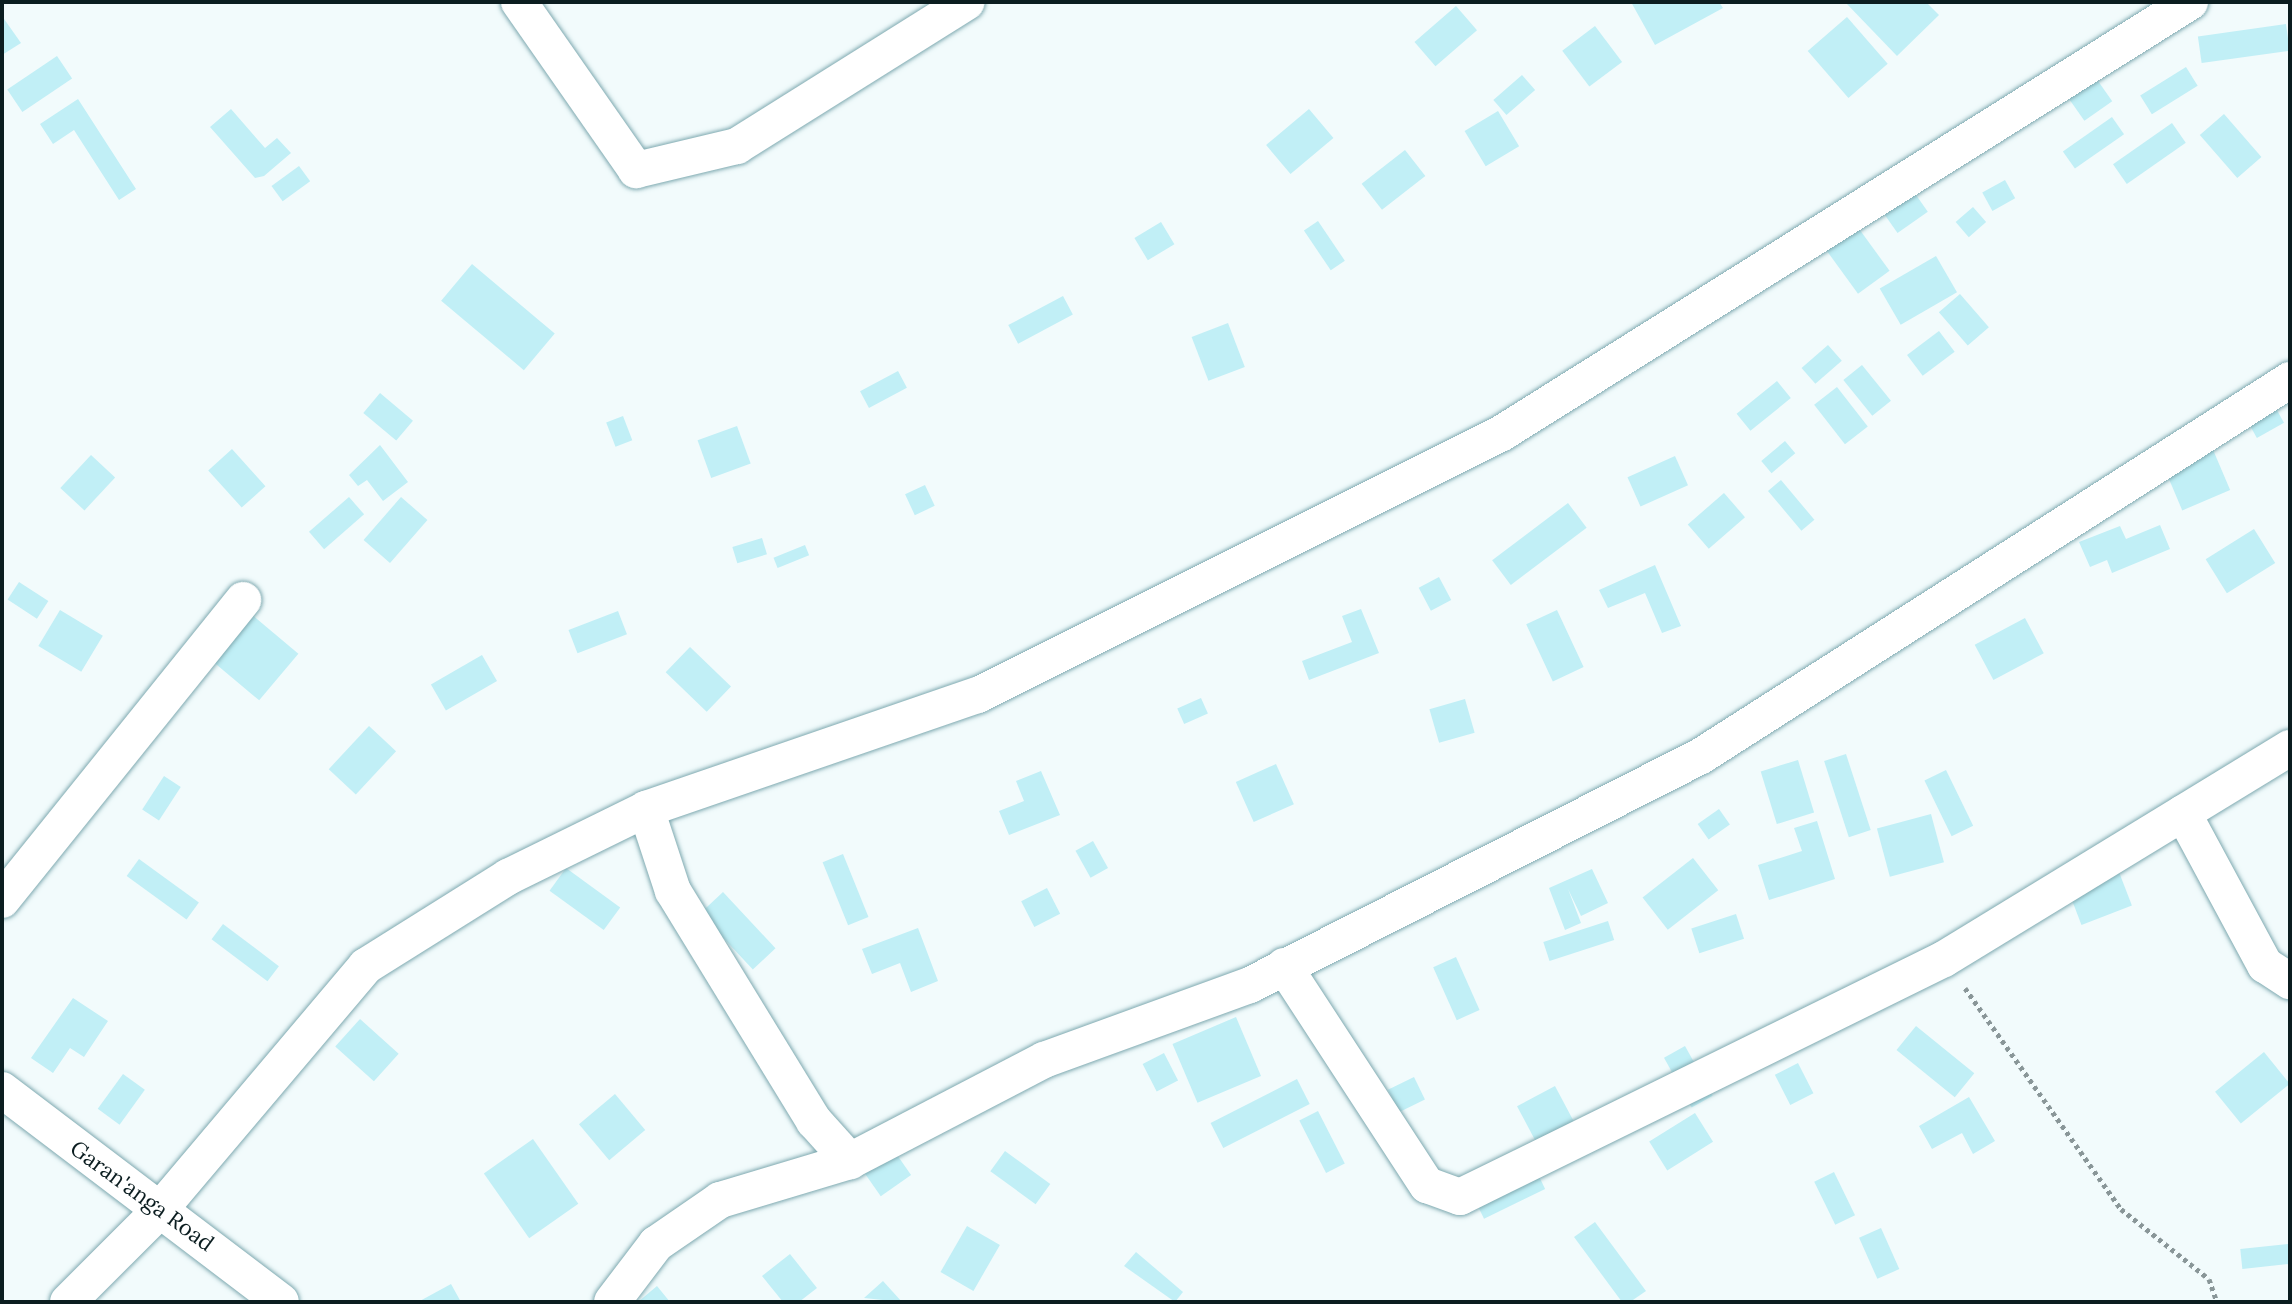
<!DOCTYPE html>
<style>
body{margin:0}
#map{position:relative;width:2292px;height:1304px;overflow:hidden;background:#f2fbfc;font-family:Lora,serif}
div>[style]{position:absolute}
.building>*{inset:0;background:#c1eff6;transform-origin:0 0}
.path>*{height:5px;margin-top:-2.5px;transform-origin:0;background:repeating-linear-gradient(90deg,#899698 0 4px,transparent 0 8px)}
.roads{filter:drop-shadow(0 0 2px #7ea9b0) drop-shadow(0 0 2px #7ea9b0)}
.minor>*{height:36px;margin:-18px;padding:0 18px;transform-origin:18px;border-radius:18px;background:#fff}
span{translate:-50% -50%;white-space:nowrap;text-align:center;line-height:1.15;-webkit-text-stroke:6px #fff;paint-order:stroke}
.street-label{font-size:22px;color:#0b1d20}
.frame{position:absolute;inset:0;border:4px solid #0b1d20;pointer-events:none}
</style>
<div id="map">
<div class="building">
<div style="clip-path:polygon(1631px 2px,1719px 2px,1723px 8px,1655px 45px)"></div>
<div style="clip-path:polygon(1845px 2px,1926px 2px,1939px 15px,1897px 56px)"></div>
<div style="left:1456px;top:6px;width:32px;height:55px;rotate:49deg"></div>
<div style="clip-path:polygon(2px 16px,21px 43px,2px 55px)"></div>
<div style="left:1847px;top:17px;width:62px;height:52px;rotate:49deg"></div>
<div style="left:2286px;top:24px;width:27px;height:89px;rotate:82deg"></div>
<div style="left:1595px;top:26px;width:45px;height:41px;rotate:53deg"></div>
<div style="left:57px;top:56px;width:27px;height:60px;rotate:56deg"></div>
<div style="left:2186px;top:67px;width:22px;height:54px;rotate:58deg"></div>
<div style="left:2091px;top:71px;width:37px;height:34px;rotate:55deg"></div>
<div style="left:1522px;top:75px;width:20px;height:38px;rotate:49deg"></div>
<div style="clip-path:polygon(78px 99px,136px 189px,119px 200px,74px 130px,53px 144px,40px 124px)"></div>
<div style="clip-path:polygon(231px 109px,265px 148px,277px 138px,291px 153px,264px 176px,255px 178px,210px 127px)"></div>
<div style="left:1309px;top:109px;width:38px;height:56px;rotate:50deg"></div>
<div style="left:1498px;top:111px;width:41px;height:39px;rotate:59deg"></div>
<div style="left:2224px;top:114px;width:57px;height:32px;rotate:49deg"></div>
<div style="left:2112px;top:117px;width:21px;height:60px;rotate:55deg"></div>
<div style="left:2172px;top:123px;width:24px;height:72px;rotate:55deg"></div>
<div style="left:1405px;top:150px;width:33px;height:55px;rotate:52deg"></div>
<div style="left:299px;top:166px;width:19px;height:34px;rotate:54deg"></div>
<div style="left:1902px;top:175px;width:45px;height:37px;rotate:55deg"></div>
<div style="left:2005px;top:180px;width:21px;height:26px;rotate:61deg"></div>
<div style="left:1973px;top:207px;width:20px;height:23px;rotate:49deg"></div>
<div style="left:1849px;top:215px;width:69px;height:39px;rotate:54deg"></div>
<div style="left:1318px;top:221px;width:48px;height:17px;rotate:56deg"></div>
<div style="left:1161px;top:222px;width:26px;height:31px;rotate:59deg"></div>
<div style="left:1936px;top:256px;width:42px;height:65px;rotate:60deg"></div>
<div style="left:472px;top:264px;width:108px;height:48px;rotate:40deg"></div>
<div style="left:1960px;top:294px;width:44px;height:28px;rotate:49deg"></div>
<div style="left:1063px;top:296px;width:21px;height:62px;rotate:62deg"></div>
<div style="left:1228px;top:323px;width:47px;height:39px;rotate:69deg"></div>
<div style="left:1939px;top:331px;width:26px;height:40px;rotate:53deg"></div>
<div style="left:1828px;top:345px;width:21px;height:35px;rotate:49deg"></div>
<div style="left:1862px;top:365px;width:46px;height:24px;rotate:51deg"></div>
<div style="left:898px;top:371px;width:19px;height:43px;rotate:62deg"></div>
<div style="left:1777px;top:381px;width:22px;height:52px;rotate:51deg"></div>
<div style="left:1837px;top:387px;width:50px;height:29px;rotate:52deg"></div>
<div style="left:380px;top:393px;width:43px;height:26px;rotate:40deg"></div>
<div style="left:2268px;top:394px;width:33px;height:31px;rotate:61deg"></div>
<div style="left:623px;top:416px;width:26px;height:18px;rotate:69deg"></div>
<div style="left:737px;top:426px;width:40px;height:42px;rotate:70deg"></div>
<div style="left:1785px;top:441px;width:16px;height:31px;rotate:50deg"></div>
<div style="clip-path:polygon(380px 445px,408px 482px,383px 501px,367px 480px,358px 486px,349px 475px)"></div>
<div style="left:2211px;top:445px;width:49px;height:52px;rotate:67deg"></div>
<div style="left:232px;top:449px;width:50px;height:32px;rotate:48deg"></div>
<div style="left:91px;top:455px;width:33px;height:45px;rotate:43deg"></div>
<div style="left:1675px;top:456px;width:32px;height:52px;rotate:66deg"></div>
<div style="left:1781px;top:480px;width:52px;height:17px;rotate:50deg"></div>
<div style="left:925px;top:485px;width:23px;height:22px;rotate:65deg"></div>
<div style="left:1724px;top:493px;width:32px;height:48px;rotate:49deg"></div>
<div style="left:349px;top:497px;width:23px;height:53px;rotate:49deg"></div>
<div style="left:401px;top:497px;width:35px;height:57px;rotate:41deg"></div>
<div style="left:1568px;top:503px;width:31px;height:95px;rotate:53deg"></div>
<div style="clip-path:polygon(2160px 525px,2170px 549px,2112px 573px,2107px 560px,2090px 567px,2079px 542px,2120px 526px,2126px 539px)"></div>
<div style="left:2254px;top:529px;width:40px;height:57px;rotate:58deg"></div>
<div style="left:762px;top:538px;width:17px;height:31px;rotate:73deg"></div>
<div style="left:805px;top:545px;width:11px;height:34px;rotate:68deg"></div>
<div style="clip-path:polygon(1655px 565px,1681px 626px,1662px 633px,1645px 593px,1608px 608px,1599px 590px)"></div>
<div style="left:1439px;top:577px;width:26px;height:23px;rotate:62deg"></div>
<div style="left:19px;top:582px;width:35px;height:21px;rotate:33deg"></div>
<div style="left:244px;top:608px;width:71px;height:61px;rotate:40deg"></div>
<div style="clip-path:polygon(1361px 609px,1379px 653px,1309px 680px,1302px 661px,1352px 642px,1342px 616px)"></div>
<div style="left:60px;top:610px;width:50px;height:42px;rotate:31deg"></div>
<div style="left:1557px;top:610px;width:63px;height:34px;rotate:65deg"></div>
<div style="left:618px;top:611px;width:25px;height:53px;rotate:69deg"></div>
<div style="left:2025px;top:618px;width:40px;height:57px;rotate:62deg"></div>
<div style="left:690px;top:647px;width:57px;height:35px;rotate:44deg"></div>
<div style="left:482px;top:655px;width:30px;height:59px;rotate:60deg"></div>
<div style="left:1201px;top:698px;width:17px;height:26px;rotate:66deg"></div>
<div style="left:1465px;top:699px;width:35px;height:37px;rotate:74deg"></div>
<div style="left:369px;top:726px;width:37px;height:59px;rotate:43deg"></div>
<div style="left:1846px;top:754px;width:80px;height:23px;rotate:72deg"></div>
<div style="left:1798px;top:760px;width:55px;height:39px;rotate:73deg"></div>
<div style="left:1276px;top:764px;width:44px;height:44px;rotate:66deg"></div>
<div style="left:1946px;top:770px;width:62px;height:24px;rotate:64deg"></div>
<div style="clip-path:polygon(1041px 771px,1060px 815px,1009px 835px,999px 811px,1024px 801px,1016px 781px)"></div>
<div style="left:164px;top:776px;width:20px;height:40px;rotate:33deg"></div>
<div style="left:1719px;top:809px;width:19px;height:26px;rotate:55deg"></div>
<div style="left:1931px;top:814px;width:50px;height:56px;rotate:75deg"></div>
<div style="clip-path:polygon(1817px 821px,1835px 879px,1769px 900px,1758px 865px,1802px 851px,1794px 828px)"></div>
<div style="left:1093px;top:841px;width:31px;height:20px;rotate:61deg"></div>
<div style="left:843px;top:854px;width:68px;height:22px;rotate:68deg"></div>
<div style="left:1693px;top:858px;width:41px;height:64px;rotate:52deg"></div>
<div style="left:139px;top:859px;width:74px;height:21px;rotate:36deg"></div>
<div style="left:566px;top:868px;width:67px;height:28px;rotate:36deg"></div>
<div style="clip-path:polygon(1592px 869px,1608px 903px,1581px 916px,1568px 889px,1581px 923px,1565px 930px,1549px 888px)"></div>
<div style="left:2119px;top:872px;width:36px;height:54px;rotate:69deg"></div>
<div style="left:1047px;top:888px;width:29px;height:29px;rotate:63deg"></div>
<div style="left:723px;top:892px;width:77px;height:31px;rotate:47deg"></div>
<div style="left:1736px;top:914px;width:26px;height:47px;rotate:72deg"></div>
<div style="left:1608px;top:921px;width:20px;height:68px;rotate:72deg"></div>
<div style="left:223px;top:924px;width:70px;height:19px;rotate:37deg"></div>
<div style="clip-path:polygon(918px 928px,938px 981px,911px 992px,900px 963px,872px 974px,862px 949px)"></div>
<div style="left:1456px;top:957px;width:58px;height:25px;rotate:66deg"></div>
<div style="clip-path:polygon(73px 998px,108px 1021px,84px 1057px,70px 1048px,53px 1073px,31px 1058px)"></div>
<div style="left:1236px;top:1017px;width:64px;height:69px;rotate:67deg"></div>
<div style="left:360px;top:1019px;width:52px;height:37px;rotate:42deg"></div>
<div style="left:1916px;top:1026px;width:75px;height:31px;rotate:39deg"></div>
<div style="left:1685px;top:1046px;width:57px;height:24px;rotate:61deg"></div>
<div style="left:2264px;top:1052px;width:41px;height:63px;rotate:51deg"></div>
<div style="left:1164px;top:1053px;width:31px;height:24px;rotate:63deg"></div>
<div style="left:1798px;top:1063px;width:34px;height:26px;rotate:63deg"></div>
<div style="left:123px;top:1074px;width:27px;height:43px;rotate:36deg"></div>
<div style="left:1414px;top:1077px;width:25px;height:29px;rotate:64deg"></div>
<div style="left:1297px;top:1079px;width:28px;height:97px;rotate:63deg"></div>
<div style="left:1555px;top:1086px;width:58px;height:43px;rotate:62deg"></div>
<div style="left:615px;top:1094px;width:47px;height:47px;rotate:50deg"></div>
<div style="clip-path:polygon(1969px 1097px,1995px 1141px,1973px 1154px,1962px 1133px,1932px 1149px,1919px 1126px)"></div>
<div style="left:1318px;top:1111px;width:59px;height:21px;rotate:63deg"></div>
<div style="left:1695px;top:1113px;width:34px;height:54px;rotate:58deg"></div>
<div style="left:533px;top:1139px;width:79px;height:60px;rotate:55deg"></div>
<div style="left:1005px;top:1151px;width:56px;height:25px;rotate:36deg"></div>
<div style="left:895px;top:1152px;width:28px;height:37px;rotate:55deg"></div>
<div style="left:1532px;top:1162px;width:30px;height:68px;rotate:64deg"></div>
<div style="left:1834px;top:1172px;width:48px;height:22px;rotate:64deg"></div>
<div style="clip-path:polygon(1595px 1222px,1646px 1291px,1630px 1302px,1622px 1302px,1574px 1237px)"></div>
<div style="left:967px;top:1226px;width:38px;height:53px;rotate:30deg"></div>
<div style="left:1881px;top:1228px;width:45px;height:24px;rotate:66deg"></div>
<div style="left:2288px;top:1244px;width:20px;height:48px;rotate:84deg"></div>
<div style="clip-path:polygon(1136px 1252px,1183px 1292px,1175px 1302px,1124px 1266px)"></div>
<div style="clip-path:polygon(790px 1254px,817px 1288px,799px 1302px,783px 1302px,762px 1276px)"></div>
<div style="clip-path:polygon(883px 1281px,902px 1302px,864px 1298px)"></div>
<div style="clip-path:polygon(451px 1284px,461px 1302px,418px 1302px)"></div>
<div style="clip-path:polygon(657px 1286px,670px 1302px,638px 1302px)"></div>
</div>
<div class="path">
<div style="left:1965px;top:988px;width:271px;rotate:54.8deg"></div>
<div style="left:2121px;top:1209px;width:112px;rotate:38.5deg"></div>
<div style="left:2209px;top:1279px;width:24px;rotate:71deg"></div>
</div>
<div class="roads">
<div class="minor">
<div style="left:519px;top:2px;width:205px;rotate:55.1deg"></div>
<div style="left:636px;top:170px;width:104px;rotate:-13.4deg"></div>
<div style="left:737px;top:146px;width:271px;rotate:-32.1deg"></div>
<div style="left:646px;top:809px;width:86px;rotate:71.8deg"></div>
<div style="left:673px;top:891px;width:270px;rotate:58.5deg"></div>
<div style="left:814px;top:1121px;width:54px;rotate:48deg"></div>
<div style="left:2183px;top:813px;width:173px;rotate:61.7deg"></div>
<div style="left:2265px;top:965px;width:30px;rotate:33deg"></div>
<div style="left:2px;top:900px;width:385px;rotate:-51.2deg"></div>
<div style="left:1284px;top:966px;width:262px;rotate:56.9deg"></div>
<div style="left:1427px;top:1185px;width:35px;rotate:20deg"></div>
<div style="left:1460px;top:1197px;width:539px;rotate:-26.18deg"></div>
<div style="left:1944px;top:959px;width:405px;rotate:-31.4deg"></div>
<div style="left:2px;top:1090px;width:350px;rotate:37.2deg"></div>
<div style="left:68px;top:1302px;width:127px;rotate:-45deg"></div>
<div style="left:158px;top:1212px;width:322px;rotate:-49.8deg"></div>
<div style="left:366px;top:966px;width:168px;rotate:-32.1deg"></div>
<div style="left:508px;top:877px;width:154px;rotate:-26.2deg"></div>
<div style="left:646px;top:809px;width:351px;rotate:-19deg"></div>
<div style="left:978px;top:695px;width:586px;rotate:-26.57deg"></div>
<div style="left:1502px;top:433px;width:812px;rotate:-32.07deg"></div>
<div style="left:612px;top:1302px;width:73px;rotate:-52.8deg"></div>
<div style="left:656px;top:1244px;width:78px;rotate:-34.5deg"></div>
<div style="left:720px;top:1200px;width:136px;rotate:-16.7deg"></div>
<div style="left:850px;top:1161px;width:219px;rotate:-27.5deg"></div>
<div style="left:1044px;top:1060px;width:219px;rotate:-20deg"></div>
<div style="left:1250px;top:985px;width:506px;rotate:-26.92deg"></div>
<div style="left:1701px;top:756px;width:699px;rotate:-32.55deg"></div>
</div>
</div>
<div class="street-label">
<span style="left:142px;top:1196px;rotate:36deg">Garan'anga Road</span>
</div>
<div class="frame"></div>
</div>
